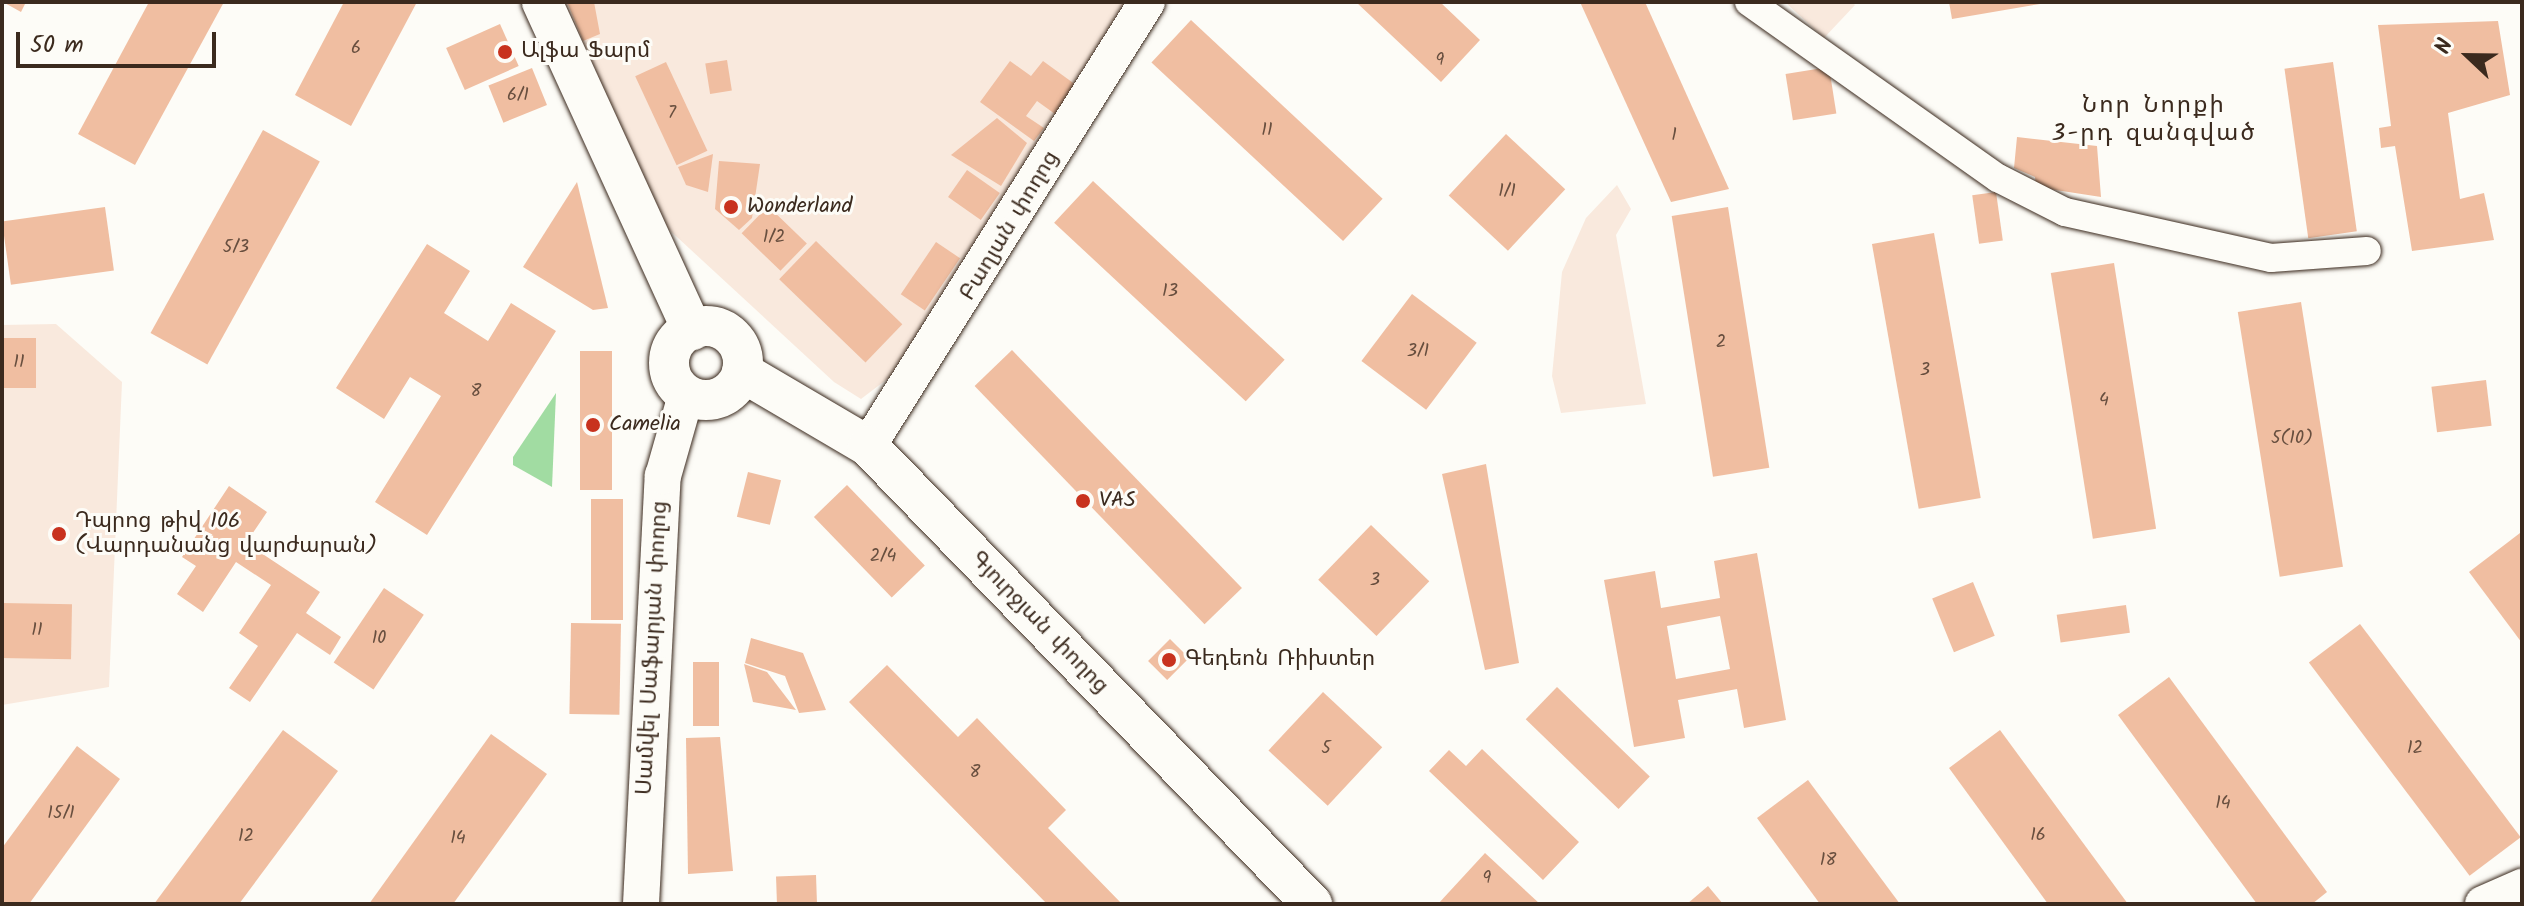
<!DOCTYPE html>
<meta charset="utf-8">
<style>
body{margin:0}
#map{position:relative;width:2524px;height:906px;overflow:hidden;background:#fdfcf7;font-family:Kalam,"Noto Sans Armenian",sans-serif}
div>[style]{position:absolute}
.built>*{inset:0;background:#f9e9dd}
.green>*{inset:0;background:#a1dca2}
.building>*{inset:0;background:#f0bea1;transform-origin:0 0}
.roads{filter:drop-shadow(0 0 2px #3b2a1e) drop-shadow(0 0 2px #3b2a1e)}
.minor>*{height:28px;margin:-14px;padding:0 14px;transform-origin:14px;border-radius:14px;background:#fdfcf7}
.tertiary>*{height:36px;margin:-18px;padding:0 18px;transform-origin:18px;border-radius:18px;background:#fdfcf7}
.secondary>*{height:40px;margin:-20px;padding:0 20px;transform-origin:20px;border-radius:20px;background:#fdfcf7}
.secondary>.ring{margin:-20px;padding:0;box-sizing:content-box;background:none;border:40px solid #fdfcf7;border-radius:50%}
.dots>*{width:22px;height:22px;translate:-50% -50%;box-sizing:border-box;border:4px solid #fdfcf7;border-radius:50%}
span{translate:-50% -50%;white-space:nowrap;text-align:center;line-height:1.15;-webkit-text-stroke:6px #fdfcf7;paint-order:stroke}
.number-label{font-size:18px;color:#684f3f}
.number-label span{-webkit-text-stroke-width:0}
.poi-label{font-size:22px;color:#3b2a1e}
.left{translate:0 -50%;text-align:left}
.street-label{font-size:22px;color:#3b2a1e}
.neighbourhood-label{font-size:24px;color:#3b2a1e;letter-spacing:2px}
.frame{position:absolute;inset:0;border:4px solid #3b2a1e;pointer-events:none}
.north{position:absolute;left:2428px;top:16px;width:80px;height:80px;-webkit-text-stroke:6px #fdfcf7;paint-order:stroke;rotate:292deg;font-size:22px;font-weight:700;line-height:32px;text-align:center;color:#3b2a1e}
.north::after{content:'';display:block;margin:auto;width:28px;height:36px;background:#3b2a1e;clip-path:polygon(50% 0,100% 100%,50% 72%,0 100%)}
.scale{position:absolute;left:16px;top:32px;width:200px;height:36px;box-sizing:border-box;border:4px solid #3b2a1e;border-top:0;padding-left:10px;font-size:24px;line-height:28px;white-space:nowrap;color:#3b2a1e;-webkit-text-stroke:6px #fdfcf7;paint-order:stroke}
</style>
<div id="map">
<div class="built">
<div style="clip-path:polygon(555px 2px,1126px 2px,903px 367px,861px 399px,834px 382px,651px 213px)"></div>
<div style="clip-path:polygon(1785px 2px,1852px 2px,1855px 5px,1824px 38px)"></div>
<div style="clip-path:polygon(1617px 185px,1631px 209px,1616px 235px,1646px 404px,1561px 413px,1552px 376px,1562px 272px,1586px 218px)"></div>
<div style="clip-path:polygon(56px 324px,122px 382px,109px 687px,2px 705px,2px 325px)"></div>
</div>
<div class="green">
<div style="clip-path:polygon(556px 393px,552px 487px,513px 465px,513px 457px)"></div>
</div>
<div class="building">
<div style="clip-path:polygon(3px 2px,26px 2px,21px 12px)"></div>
<div style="clip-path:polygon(149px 2px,224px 2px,135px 165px,78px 134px)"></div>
<div style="clip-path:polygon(344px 2px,417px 2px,351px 126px,295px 95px)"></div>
<div style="clip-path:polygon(567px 2px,594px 2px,600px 34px,583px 41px)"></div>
<div style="clip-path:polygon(1356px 2px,1440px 2px,1480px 40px,1441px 82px)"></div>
<div style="clip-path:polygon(1580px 2px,1645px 2px,1729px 189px,1671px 202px)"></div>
<div style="clip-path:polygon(1949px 2px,2040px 2px,2040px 4px,1952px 19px)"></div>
<div style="left:1191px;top:20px;width:262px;height:58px;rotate:43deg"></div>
<div style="clip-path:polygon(2498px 21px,2510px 95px,2448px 113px,2460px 199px,2484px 193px,2494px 240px,2412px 251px,2395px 146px,2381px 148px,2379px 128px,2391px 126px,2378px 25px)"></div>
<div style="left:500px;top:24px;width:46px;height:59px;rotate:66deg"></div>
<div style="left:727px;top:60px;width:31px;height:22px;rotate:81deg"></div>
<div style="clip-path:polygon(1010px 61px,1031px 76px,1043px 61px,1076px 85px,1055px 114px,1037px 101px,1026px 116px,1044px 128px,1034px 141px,980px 102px)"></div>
<div style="left:666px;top:62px;width:98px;height:34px;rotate:65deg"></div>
<div style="left:2333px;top:62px;width:171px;height:49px;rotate:82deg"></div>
<div style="left:1829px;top:67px;width:47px;height:44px;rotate:81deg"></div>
<div style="left:532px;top:68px;width:40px;height:47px;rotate:68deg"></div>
<div style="clip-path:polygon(997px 118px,1027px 143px,1001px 186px,951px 155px)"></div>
<div style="left:263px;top:130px;width:65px;height:232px;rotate:29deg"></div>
<div style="left:1506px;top:134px;width:81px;height:84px;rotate:43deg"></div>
<div style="clip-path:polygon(2017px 137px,2097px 146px,2101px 197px,2036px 187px,2035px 177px,2014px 168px)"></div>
<div style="clip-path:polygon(713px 154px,708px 192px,686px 185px,678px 167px)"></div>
<div style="clip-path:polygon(719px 161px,760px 164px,752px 218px,739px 230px,715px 209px)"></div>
<div style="left:967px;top:170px;width:40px;height:33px;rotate:35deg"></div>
<div style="left:1093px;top:181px;width:262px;height:57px;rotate:43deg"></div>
<div style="clip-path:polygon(577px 182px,608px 308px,593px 310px,523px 267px)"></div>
<div style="left:1996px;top:192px;width:49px;height:24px;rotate:82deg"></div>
<div style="left:768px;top:206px;width:54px;height:38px;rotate:44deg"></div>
<div style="left:105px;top:207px;width:64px;height:104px;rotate:82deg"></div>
<div style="left:1728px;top:207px;width:264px;height:57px;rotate:81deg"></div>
<div style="left:1934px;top:233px;width:269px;height:63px;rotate:80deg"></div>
<div style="left:816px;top:241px;width:120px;height:53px;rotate:44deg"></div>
<div style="left:936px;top:242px;width:29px;height:63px;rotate:34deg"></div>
<div style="clip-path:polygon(427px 244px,470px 271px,444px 313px,488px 341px,511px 303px,556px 331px,427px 535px,375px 502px,441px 396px,410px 377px,384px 419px,336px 388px)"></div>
<div style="left:2114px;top:263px;width:269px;height:64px;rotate:81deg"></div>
<div style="left:1412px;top:294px;width:81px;height:84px;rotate:37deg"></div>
<div style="left:2301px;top:302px;width:268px;height:64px;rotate:81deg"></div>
<div style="left:2px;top:338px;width:34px;height:50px"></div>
<div style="left:1012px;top:350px;width:331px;height:52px;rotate:46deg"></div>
<div style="left:580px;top:351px;width:32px;height:139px"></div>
<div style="left:2486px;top:380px;width:46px;height:55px;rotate:83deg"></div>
<div style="clip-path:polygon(1486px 464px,1519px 663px,1485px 670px,1442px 474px)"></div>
<div style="left:748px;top:472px;width:34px;height:46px;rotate:14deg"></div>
<div style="left:847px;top:485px;width:112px;height:46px;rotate:46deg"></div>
<div style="clip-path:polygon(229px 486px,267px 512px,246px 543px,320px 592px,306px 613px,341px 637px,330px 655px,297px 633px,250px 702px,229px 688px,258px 646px,239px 633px,271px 585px,236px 562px,203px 612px,177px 594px,196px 566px,182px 557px)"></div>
<div style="left:623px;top:499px;width:121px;height:32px;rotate:90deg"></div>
<div style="left:1371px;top:525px;width:81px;height:76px;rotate:44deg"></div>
<div style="clip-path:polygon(2520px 533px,2522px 536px,2522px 643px,2469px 572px)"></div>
<div style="clip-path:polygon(evenodd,1757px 553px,1786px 720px,1744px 728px,1737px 689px,1678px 700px,1685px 738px,1634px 747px,1604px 580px,1655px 571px,1661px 608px,1720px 598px,1714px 561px,1757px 553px,1720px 616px,1730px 669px,1676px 679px,1667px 626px,1720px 616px)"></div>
<div style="left:1973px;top:582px;width:58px;height:44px;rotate:68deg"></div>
<div style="left:384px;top:588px;width:48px;height:90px;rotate:34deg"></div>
<div style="left:2px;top:603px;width:70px;height:55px;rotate:1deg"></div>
<div style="left:2126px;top:605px;width:28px;height:70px;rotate:82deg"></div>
<div style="left:571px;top:623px;width:50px;height:91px;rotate:1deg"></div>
<div style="left:2360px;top:624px;width:267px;height:64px;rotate:53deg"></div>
<div style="clip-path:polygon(751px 638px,803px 653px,826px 710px,799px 713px,785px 676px,745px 663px)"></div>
<div style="left:1170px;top:639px;width:27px;height:31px;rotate:45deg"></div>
<div style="left:693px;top:662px;width:26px;height:64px"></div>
<div style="clip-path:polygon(744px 664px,767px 672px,796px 710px,753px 702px)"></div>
<div style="clip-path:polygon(887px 665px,958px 737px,977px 718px,1066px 810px,1048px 828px,1122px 904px,1047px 904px,849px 702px)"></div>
<div style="clip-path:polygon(2169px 677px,2327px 892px,2312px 904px,2257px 904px,2118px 715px)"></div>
<div style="left:1557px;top:687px;width:129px;height:45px;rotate:44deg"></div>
<div style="left:1323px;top:692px;width:81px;height:80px;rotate:43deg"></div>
<div style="clip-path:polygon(283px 730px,338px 771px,239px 904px,154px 904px)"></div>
<div style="clip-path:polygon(2000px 730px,2128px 904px,2048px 904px,1949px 768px)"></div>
<div style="clip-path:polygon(491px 734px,547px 774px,453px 904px,369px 904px)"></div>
<div style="clip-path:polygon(720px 737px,733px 871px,688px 874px,686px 738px)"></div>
<div style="clip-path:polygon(77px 746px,120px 779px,29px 904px,2px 904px,2px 848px)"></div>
<div style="clip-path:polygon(1482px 749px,1579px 842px,1543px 880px,1429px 771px,1449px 750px,1466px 766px)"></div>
<div style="clip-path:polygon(1808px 780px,1900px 904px,1820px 904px,1757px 818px)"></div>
<div style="clip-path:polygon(1485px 853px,1540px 904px,1438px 904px)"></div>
<div style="left:816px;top:875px;width:29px;height:40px;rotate:88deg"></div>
<div style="clip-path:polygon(1708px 886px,1723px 904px,1687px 904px)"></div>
</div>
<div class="roads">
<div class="minor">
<div style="left:1749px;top:2px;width:305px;rotate:35.3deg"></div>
<div style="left:1998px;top:178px;width:75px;rotate:26.9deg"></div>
<div style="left:2065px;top:212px;width:211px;rotate:12.6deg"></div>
<div style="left:2271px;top:258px;width:96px;rotate:-4.2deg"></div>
</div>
<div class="tertiary">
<div style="left:868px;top:446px;width:524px;rotate:-57.86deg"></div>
<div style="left:641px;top:904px;width:429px;rotate:-87.1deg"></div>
<div style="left:663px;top:476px;width:84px;rotate:-74.1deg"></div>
<div style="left:2483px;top:904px;width:43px;rotate:-23.6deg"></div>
</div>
<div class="secondary">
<div style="left:542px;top:2px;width:361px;rotate:65.4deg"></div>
<div class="ring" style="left:669px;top:326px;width:34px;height:34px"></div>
<div style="left:742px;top:372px;width:146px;rotate:30.4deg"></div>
<div style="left:868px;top:446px;width:638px;rotate:45.89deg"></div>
</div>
</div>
<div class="dots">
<div style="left:505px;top:52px;background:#c8321e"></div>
<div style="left:731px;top:207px;background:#c8321e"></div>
<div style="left:593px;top:425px;background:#c8321e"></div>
<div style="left:1083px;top:501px;background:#c8321e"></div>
<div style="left:59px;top:534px;background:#c8321e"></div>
<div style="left:1169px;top:660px;background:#c8321e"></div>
</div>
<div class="number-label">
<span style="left:356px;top:49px">6</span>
<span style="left:1440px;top:61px">9</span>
<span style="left:518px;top:96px">6/1</span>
<span style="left:672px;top:114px">7</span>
<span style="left:1267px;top:131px">11</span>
<span style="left:1674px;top:136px">1</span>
<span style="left:1507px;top:192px">1/1</span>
<span style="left:774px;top:238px">1/2</span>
<span style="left:236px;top:248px">5/3</span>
<span style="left:1170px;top:292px">13</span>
<span style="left:1721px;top:343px">2</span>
<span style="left:1418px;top:352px">3/1</span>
<span style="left:19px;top:363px">11</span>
<span style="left:1925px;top:371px">3</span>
<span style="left:476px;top:392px">8</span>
<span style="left:2104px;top:401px">4</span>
<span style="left:2292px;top:439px">5(10)</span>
<span style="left:883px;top:557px">2/4</span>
<span style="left:1375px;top:581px">3</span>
<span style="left:37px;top:631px">11</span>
<span style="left:379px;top:639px">10</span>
<span style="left:1326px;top:749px">5</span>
<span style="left:2415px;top:749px">12</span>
<span style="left:975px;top:773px">8</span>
<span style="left:2223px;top:804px">14</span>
<span style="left:61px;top:814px">15/1</span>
<span style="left:2038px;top:836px">16</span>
<span style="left:246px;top:837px">12</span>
<span style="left:458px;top:839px">14</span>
<span style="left:1828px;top:861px">18</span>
<span style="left:1487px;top:879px">9</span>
</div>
<div class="poi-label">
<span class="left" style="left:521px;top:52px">Ալֆա Ֆարմ</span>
<span class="left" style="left:747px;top:207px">Wonderland</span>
<span class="left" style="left:609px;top:425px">Camelia</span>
<span class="left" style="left:1099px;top:501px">VAS</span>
<span class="left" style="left:75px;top:534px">Դպրոց թիվ 106<br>(Վարդանանց վարժարան)</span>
<span class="left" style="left:1185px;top:660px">Գեդեոն Ռիխտեր</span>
</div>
<div class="street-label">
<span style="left:1010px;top:226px;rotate:-59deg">Բաղյան փողոց</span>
<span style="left:1039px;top:623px;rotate:46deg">Գյուրջյան փողոց</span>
<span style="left:653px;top:648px;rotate:-87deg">Սամվել Սաֆարյան փողոց</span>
</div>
<div class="neighbourhood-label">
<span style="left:2154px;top:120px">Նոր Նորքի<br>3-րդ զանգված</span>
</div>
<div class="frame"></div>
<div class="north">N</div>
<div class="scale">50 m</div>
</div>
